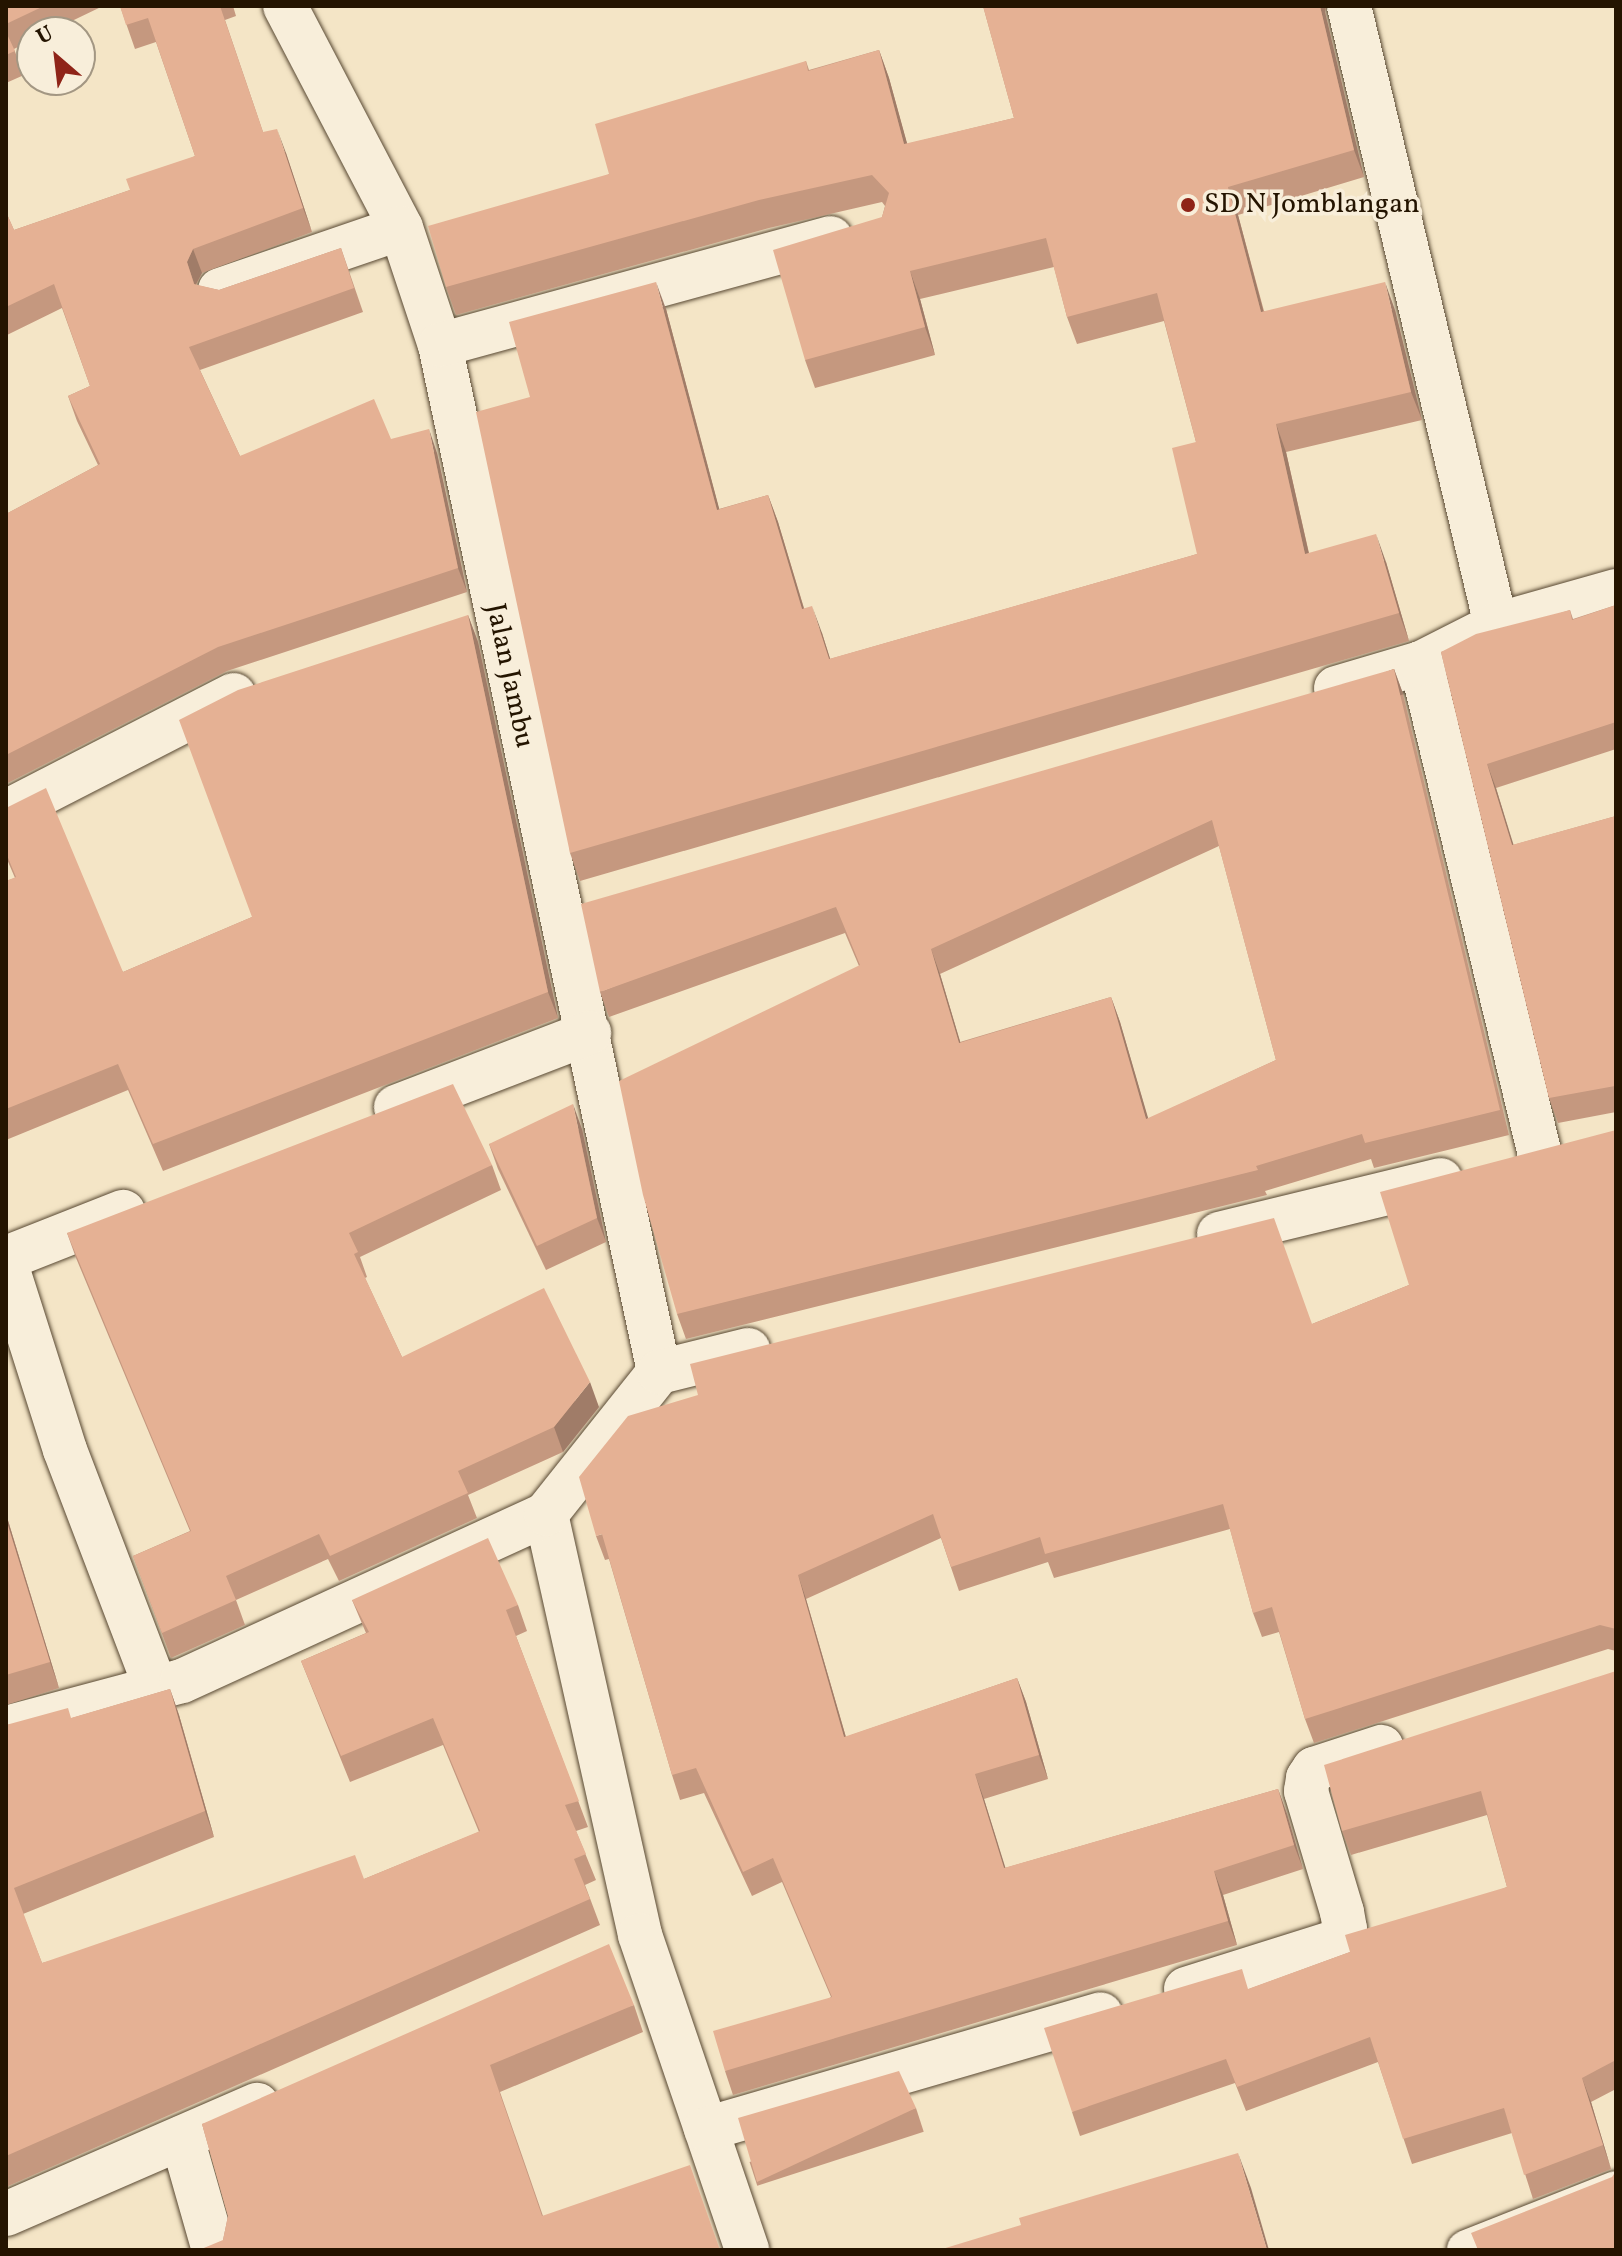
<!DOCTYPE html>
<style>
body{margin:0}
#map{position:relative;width:1622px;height:2256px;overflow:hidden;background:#f4e5c6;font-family:Vollkorn,serif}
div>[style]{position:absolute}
.roads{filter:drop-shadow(0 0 2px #584832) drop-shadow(0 0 2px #584832)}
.service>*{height:40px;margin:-20px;padding:0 20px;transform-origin:20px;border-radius:20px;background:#f8eeda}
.minor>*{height:44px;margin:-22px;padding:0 22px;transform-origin:22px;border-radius:22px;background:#f8eeda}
.wall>*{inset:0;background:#c5987f;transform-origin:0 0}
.shaded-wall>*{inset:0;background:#a07c68;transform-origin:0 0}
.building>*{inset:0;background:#e5b194}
.dots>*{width:22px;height:22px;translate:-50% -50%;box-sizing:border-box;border:4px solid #f8eeda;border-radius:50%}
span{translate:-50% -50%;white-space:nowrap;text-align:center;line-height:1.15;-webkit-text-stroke:7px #f8eeda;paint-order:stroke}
.poi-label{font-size:28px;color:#241400}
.left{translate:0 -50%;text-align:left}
.street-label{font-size:28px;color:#241400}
.frame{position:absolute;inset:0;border:8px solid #241400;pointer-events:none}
.north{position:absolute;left:16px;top:16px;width:80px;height:80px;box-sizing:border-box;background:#f8eeda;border:2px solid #a39783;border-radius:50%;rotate:332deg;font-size:22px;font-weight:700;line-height:32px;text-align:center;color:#241400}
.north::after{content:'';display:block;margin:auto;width:28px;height:36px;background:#8f2418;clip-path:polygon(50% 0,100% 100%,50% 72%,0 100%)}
</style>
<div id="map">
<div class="roads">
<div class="service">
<div style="left:1467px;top:2250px;width:160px;rotate:-21.6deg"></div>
</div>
<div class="minor">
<div style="left:285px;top:6px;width:250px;rotate:62.4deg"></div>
<div style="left:401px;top:228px;width:123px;rotate:71.6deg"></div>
<div style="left:440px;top:345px;width:1050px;rotate:77.96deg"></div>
<div style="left:1349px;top:6px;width:636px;rotate:76.64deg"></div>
<div style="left:220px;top:290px;width:191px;rotate:-18.9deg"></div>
<div style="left:440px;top:345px;width:405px;rotate:-15.3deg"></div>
<div style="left:1421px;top:663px;width:506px;rotate:76.4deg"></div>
<div style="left:1336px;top:688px;width:89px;rotate:-16.4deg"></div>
<div style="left:1421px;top:663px;width:84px;rotate:-26.9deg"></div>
<div style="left:1496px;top:625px;width:125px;rotate:-15.8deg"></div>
<div style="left:6px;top:812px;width:256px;rotate:-27.2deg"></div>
<div style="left:396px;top:1107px;width:207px;rotate:-21deg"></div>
<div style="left:1219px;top:1234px;width:228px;rotate:-13.7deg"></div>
<div style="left:6px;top:1258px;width:126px;rotate:-21.5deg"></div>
<div style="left:6px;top:1264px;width:195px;rotate:72.4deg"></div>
<div style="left:65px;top:1450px;width:258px;rotate:69.1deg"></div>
<div style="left:546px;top:1514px;width:431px;rotate:77.4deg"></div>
<div style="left:640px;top:1935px;width:333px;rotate:71.2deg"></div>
<div style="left:6px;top:1728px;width:182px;rotate:-15deg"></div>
<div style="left:182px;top:1681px;width:400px;rotate:-24.6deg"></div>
<div style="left:546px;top:1514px;width:181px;rotate:-51.5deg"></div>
<div style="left:659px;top:1372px;width:92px;rotate:-13.9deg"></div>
<div style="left:1186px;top:1989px;width:159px;rotate:-17.5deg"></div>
<div style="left:1338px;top:1941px;width:14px;rotate:-60deg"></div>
<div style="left:1345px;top:1929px;width:17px;rotate:-100deg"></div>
<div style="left:1342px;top:1912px;width:126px;rotate:-106.6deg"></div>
<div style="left:1306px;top:1791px;width:13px;rotate:-81deg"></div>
<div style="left:1308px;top:1778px;width:11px;rotate:-56deg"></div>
<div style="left:1314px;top:1769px;width:71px;rotate:-18.2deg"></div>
<div style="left:706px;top:2129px;width:411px;rotate:-16.2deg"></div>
<div style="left:182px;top:2138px;width:116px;rotate:74.1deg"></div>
<div style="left:6px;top:2214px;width:274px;rotate:-23.5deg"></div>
</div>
</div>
<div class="wall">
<div style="clip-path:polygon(6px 6px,103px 6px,49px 32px,32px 32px,32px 40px,14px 49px,24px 75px,6px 83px)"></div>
<div style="clip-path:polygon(120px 6px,233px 6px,236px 16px,225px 20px,263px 132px,286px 153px,312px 232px,202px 273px,196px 285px,219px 290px,341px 248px,363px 312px,200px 370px,240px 456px,391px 439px,437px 453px,467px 592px,227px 671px,6px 784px,6px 514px,98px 465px,77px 421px,68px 396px,90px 386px,62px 308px,7px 335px,6px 333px,6px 212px,14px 230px,130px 190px,195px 156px,156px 42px,135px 49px)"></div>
<div style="clip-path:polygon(983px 6px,1326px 6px,1325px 12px,1364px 177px,1238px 215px,1264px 311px,1395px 310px,1422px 420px,1286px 452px,1309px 553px,1386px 562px,1409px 641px,580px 881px,570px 853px,530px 397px,666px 309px,719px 509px,768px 495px,778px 522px,804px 608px,822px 633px,830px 659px,1197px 554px,1196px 442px,1164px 321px,1077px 344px,1067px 317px,1054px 267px,920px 299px,935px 355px,815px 388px,805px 360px,882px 217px,885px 206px,882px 202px,769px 228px,456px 315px,446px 287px,609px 174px,806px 61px,809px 70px,879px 50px,889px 78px,907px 144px,1014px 118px)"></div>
<div style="clip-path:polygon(1616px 605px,1616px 749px,1496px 788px,1513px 845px,1616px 816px,1616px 1112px,1558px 1123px,1549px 1098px,1441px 652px,1570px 610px,1573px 619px)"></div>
<div style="clip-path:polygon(468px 615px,478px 642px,558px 1018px,163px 1171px,128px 1090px,6px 1140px,6px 881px,15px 878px,6px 857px,6px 808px,123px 972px,252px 917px)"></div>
<div style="clip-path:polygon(evenodd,1394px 669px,1403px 694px,1509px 1135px,1374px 1168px,1371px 1159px,1265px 1191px,1267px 1195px,686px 1339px,677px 1314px,859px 966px,845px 933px,609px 1017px,600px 992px,1394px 669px,1219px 846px,1276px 1060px,1148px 1119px,1120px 1022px,1111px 997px,960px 1042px,940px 974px,1219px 846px)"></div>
<div style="clip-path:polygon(582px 1129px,606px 1242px,546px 1270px,498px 1169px,489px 1144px)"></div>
<div style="clip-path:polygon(1616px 1130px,1616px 1651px,1608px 1649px,1314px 1743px,1305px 1719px,1279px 1632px,1262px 1637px,1253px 1613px,1230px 1529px,1054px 1578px,1048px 1562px,959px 1591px,941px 1538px,806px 1599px,846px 1737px,1017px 1678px,1026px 1702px,1048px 1779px,984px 1799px,1005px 1868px,1278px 1789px,1287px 1814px,1303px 1869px,1223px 1895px,1237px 1945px,733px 2095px,725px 2071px,831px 1997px,782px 1882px,752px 1896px,704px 1793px,680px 1800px,672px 1775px,609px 1559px,605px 1560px,596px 1536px,1312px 1324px,1409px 1285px)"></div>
<div style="clip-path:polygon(492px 1165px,501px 1190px,360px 1257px,367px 1277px,365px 1278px,402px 1357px,599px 1407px,563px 1452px,468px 1495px,477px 1518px,339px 1581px,328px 1559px,236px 1600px,245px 1625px,171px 1658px,133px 1556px,190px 1531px,76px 1258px,67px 1233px)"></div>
<div style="clip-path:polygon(6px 1514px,59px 1688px,6px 1705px)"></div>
<div style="clip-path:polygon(352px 1600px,518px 1605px,527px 1631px,516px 1636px,588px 1827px,576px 1831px,596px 1880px,585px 1885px,600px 1925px,6px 2187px,6px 1725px,72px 1718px,170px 1689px,179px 1715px,214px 1837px,23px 1914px,42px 1963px,364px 1879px,479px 1832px,443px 1745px,350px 1782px,301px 1661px,366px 1633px)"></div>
<div style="clip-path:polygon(1616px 1671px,1616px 2089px,1591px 2102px,1611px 2169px,1533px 2199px,1512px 2133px,1412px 2164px,1378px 2062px,1246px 2111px,1235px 2083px,1080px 2136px,1072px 2112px,1249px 1989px,1350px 1952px,1507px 1887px,1487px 1815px,1351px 1855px,1342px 1831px)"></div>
<div style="clip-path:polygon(634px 2005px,643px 2032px,500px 2092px,543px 2216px,720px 2250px,223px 2240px,228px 2216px,202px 2124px)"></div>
<div style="left:916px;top:2108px;width:25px;height:175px;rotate:72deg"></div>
</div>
<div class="shaded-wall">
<div style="clip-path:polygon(1320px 6px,1326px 6px,1325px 12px,1364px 177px,1354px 150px)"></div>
<div style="clip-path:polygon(879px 50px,889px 78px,915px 172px,904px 144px)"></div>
<div style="clip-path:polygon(277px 129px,286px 153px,312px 232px,303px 208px)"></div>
<div style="clip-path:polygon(1228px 187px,1238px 215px,1271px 340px,1261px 312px)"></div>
<div style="clip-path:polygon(193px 249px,202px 273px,195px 286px,187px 262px)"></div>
<div style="clip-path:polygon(910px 271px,920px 299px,935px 355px,925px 327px)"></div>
<div style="clip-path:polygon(656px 282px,666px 309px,727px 538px,717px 510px)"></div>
<div style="clip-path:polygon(1385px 282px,1395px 310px,1422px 420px,1411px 392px)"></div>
<div style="clip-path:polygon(1276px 424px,1286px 452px,1315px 581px,1305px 554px)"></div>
<div style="clip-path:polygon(429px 429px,437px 453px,467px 592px,458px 568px)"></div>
<div style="clip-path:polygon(768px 495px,778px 522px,812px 636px,802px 609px)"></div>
<div style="clip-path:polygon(1376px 534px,1386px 562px,1409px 641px,1399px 613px)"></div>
<div style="clip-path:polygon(812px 606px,822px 633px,839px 687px,829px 659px)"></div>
<div style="clip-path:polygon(468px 615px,478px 642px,558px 1018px,548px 992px)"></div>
<div style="left:1394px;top:669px;width:27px;height:454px;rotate:70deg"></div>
<div style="clip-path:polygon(1487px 764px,1496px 788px,1521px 869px,1512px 845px)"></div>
<div style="clip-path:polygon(931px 949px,940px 974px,968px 1068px,959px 1043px)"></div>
<div style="clip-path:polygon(1111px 997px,1120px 1022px,1156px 1145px,1146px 1119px)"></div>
<div style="clip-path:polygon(573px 1104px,582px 1129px,606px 1242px,597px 1218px)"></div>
<div style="clip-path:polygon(590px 1382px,599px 1407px,563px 1452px,554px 1427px)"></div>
<div style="clip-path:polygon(6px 1514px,59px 1688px,50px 1662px,6px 1519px)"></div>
<div style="clip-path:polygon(798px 1575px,806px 1599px,853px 1762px,844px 1737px)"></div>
<div style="clip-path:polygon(1017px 1678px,1026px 1702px,1048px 1779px,1039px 1755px)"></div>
<div style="clip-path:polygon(170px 1689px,179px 1715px,214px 1837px,205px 1811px)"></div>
<div style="clip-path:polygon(975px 1774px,984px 1799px,1013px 1892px,1004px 1868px)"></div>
<div style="clip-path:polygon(1278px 1789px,1287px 1814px,1303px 1869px,1294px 1845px)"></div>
<div style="clip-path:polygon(1214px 1871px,1223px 1895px,1237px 1945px,1228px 1921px)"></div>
<div style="clip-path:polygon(1582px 2078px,1591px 2102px,1611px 2169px,1603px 2145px)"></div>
<div style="clip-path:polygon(1238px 2153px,1251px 2188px,1269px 2250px,1267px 2250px)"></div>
</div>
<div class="building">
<div style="clip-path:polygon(6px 6px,44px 6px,6px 24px)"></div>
<div style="clip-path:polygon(120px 6px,220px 6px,263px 132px,277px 129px,303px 208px,193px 249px,187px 262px,194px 284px,219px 290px,341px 248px,354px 288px,189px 347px,240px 456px,374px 399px,391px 439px,429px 429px,458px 568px,218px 647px,6px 755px,6px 514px,100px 464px,68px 396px,90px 386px,54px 284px,6px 307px,6px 212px,14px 230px,130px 190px,126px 179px,195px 156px,148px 18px,126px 25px)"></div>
<div style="clip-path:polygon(983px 6px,1320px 6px,1354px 150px,1228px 187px,1261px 312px,1385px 282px,1411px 392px,1276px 424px,1305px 554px,1376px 534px,1399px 613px,570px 853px,476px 412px,530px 397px,509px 322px,656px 282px,717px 510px,768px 495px,802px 609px,812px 606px,829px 659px,1197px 554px,1172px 448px,1196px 442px,1157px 293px,1067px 317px,1046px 238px,910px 271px,925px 327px,805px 360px,773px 250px,882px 217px,889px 193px,872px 175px,759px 200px,446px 287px,428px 226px,609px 174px,595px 124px,806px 61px,808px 71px,879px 50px,904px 144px,1014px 118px)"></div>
<div style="clip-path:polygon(6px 32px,15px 51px,6px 55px)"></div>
<div style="clip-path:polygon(1616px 605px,1616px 722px,1487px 764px,1512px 845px,1616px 816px,1616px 1087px,1615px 1086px,1549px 1098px,1441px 652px,1476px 634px,1570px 610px,1572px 620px)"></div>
<div style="clip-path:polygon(468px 615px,548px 992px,153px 1144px,118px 1064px,6px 1109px,6px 881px,16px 877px,6px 853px,6px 808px,46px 788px,123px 972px,252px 917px,179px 720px,238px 690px)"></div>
<div style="clip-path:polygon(evenodd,1394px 669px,1500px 1110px,1365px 1143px,1362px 1134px,1256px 1166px,1258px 1170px,677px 1314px,643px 1195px,619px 1081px,860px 965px,836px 907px,600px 992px,581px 904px,1394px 669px,1212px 820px,1276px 1060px,1146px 1119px,1111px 997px,959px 1043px,931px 949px,1212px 820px)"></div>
<div style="clip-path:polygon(453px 1084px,492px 1165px,349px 1233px,358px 1252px,354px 1254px,402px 1357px,544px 1288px,590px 1382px,554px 1427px,458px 1471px,468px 1493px,330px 1556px,319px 1534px,226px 1576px,236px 1600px,162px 1633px,133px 1556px,191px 1531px,67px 1233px)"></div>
<div style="clip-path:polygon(573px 1104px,597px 1218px,537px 1246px,489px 1144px)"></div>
<div style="clip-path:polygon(1616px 1130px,1616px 1629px,1600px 1625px,1305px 1719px,1272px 1607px,1253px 1613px,1223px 1504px,1045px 1554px,1040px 1537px,951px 1567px,933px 1514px,798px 1575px,844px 1737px,1017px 1678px,1039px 1755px,975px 1774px,1004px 1868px,1278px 1789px,1294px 1845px,1214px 1871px,1228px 1921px,725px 2071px,713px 2031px,832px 1997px,773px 1858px,743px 1872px,696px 1768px,672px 1775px,602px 1534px,596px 1536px,579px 1477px,628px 1416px,698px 1395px,690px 1364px,1274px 1218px,1312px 1324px,1409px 1285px,1380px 1192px)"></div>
<div style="clip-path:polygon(6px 1519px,50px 1662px,6px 1675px)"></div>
<div style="clip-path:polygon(488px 1538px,518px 1605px,506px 1610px,579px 1801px,565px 1805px,586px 1854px,574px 1859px,590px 1899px,6px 2156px,6px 1725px,68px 1708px,71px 1718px,170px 1689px,205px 1811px,14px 1888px,42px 1963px,355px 1855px,364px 1879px,480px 1831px,433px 1718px,341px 1756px,301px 1661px,369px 1632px,352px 1600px)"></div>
<div style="clip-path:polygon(1616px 1671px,1616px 2060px,1582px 2078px,1603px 2145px,1524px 2175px,1504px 2108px,1403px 2139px,1370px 2037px,1237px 2087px,1226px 2059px,1072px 2112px,1044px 2028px,1242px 1969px,1248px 1989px,1350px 1952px,1345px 1935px,1507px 1887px,1481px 1791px,1342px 1831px,1324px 1765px)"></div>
<div style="clip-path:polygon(609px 1944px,634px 2005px,490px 2065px,542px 2216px,690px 2165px,720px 2250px,199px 2250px,223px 2240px,228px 2216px,202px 2124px)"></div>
<div style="clip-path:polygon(899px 2071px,916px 2108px,757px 2182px,738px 2118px)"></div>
<div style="clip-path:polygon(1238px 2153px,1267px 2250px,939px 2250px,1021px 2225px,1019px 2218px)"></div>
<div style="clip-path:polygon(1616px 2171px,1616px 2250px,1478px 2250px,1471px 2233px,1612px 2177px)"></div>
</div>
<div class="dots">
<div style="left:1188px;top:205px;background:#8f2418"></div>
</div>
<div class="poi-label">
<span class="left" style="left:1204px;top:205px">SD N Jomblangan</span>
</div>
<div class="street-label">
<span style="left:509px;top:676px;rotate:78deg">Jalan Jambu</span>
</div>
<div class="frame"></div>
<div class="north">U</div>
</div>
